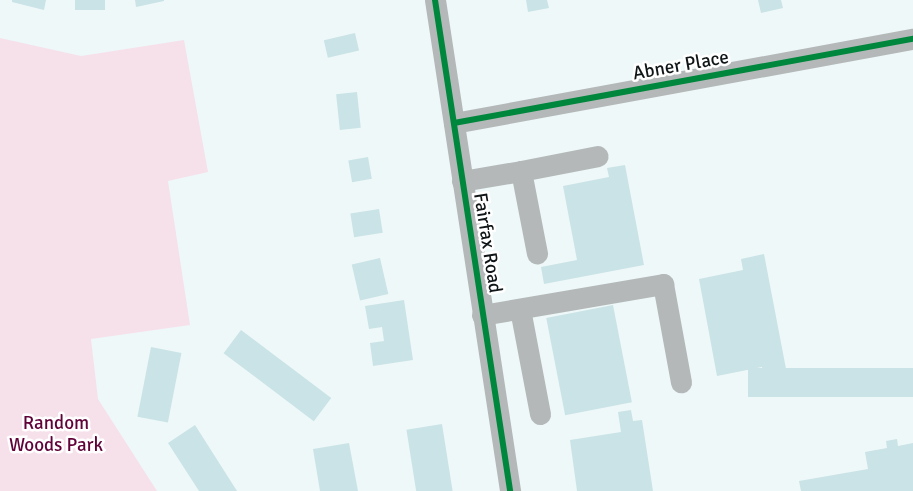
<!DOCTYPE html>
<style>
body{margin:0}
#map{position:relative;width:913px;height:491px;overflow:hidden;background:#eef8f9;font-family:Signika,sans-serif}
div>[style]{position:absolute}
.green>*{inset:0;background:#f6e1eb}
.building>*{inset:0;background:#cae3e6;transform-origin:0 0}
.minor>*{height:21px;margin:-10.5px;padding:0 10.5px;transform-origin:10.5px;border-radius:10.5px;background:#b4b8b8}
.cycleway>*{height:6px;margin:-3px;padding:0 3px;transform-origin:3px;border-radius:3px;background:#00873e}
span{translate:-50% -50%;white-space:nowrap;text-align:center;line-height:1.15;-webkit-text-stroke:5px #fff;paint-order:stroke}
.street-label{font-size:19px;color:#101617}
.park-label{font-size:19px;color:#600339}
</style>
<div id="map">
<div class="green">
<div style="clip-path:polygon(0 38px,81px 56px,184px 40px,208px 172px,168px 181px,190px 325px,91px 339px,98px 399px,157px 491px,0 491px)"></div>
</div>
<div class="building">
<div style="clip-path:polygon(12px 0,46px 0,44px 10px,12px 2px)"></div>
<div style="left:75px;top:0;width:30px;height:10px"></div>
<div style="clip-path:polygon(135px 0,164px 0,164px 1px,136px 7px)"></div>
<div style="clip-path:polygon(526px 0,547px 0,549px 8px,528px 12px)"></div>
<div style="clip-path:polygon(758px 0,781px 0,783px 8px,761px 13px)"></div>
<div style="left:355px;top:33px;width:18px;height:32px;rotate:77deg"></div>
<div style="left:357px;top:92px;width:36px;height:21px;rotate:84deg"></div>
<div style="left:368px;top:157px;width:22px;height:20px;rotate:80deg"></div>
<div style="clip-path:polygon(625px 165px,644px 265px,544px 284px,541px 267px,577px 260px,563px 186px,609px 177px,607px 168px)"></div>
<div style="left:379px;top:209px;width:24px;height:29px;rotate:81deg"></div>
<div style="clip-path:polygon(764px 254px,787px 374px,764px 379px,762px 367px,717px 376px,699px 279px,743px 270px,741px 259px)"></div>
<div style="left:380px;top:258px;width:37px;height:29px;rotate:77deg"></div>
<div style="clip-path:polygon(404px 300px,413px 360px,373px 366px,370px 343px,384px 341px,382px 327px,369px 329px,365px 306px)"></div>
<div style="left:613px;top:305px;width:99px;height:68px;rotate:79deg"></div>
<div style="left:241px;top:330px;width:113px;height:29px;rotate:37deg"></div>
<div style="left:151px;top:347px;width:31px;height:71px;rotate:11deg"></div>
<div style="left:913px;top:368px;width:29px;height:165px;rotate:90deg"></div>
<div style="clip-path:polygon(631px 410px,633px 421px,642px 420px,653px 491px,577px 491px,570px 440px,621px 432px,618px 412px)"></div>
<div style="left:442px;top:424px;width:68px;height:36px;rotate:81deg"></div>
<div style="clip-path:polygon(195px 425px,237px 491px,199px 491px,168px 443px)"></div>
<div style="clip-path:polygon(897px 439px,898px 446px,913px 443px,913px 491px,801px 491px,799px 481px,868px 469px,865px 452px,887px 448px,886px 441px)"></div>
<div style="clip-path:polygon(349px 443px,358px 491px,320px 491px,313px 449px)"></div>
</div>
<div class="minor">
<div style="left:435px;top:0;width:497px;rotate:81.3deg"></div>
<div style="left:454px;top:123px;width:467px;rotate:-10.4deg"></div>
<div style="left:521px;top:171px;width:78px;rotate:-11deg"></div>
<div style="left:462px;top:181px;width:60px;rotate:-9.6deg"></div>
<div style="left:521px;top:171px;width:84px;rotate:79deg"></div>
<div style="left:520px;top:309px;width:107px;rotate:79.2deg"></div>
<div style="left:482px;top:315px;width:184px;rotate:-9.7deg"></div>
<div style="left:663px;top:284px;width:100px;rotate:79.6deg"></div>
</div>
<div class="cycleway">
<div style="left:435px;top:0;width:497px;rotate:81.3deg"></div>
<div style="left:454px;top:123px;width:467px;rotate:-10.4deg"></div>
</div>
<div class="street-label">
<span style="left:681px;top:66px;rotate:-10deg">Abner Place</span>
<span style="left:487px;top:243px;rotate:81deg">Fairfax Road</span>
</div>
<div class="park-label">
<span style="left:56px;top:435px">Random<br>Woods Park</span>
</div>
</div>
